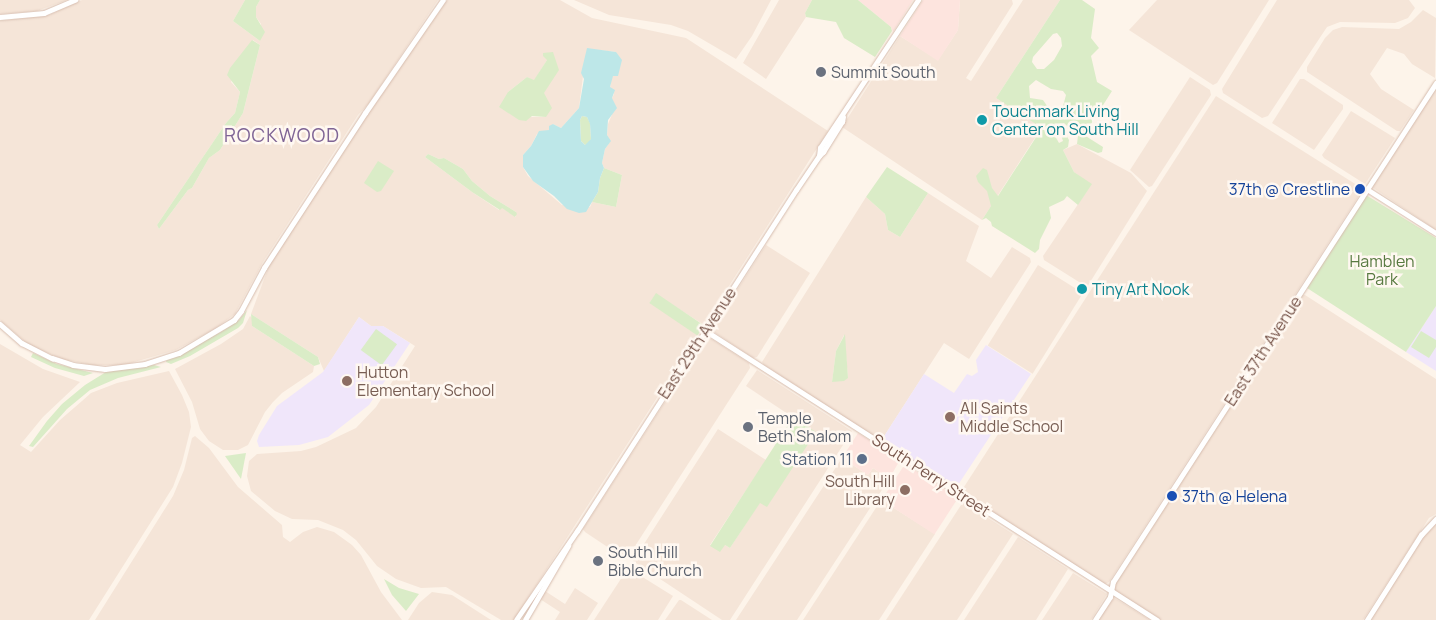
<!DOCTYPE html>
<style>
body{margin:0}
#map{position:relative;width:1436px;height:620px;overflow:hidden;background:#fdf4ea;font-family:Manrope,sans-serif}
div>[style]{position:absolute}
.residential>*{inset:0;background:#f5e5d8;transform-origin:0 0}
.commercial>*{inset:0;background:#fde4de;transform-origin:0 0}
.education>*{inset:0;background:#f0e6fa}
.green>*{inset:0;background:#daecc7;transform-origin:0 0}
.water>*{inset:0;background:#bde7e8}
.roads{filter:drop-shadow(0 0 1px #d6bcae) drop-shadow(0 0 1px #d6bcae)}
.secondary>*{height:4.5px;margin:-2.25px;padding:0 2.25px;transform-origin:2.25px;border-radius:2.25px;background:#fff}
.dots>*{width:14px;height:14px;translate:-50% -50%;box-sizing:border-box;border:2px solid #fff8f1;border-radius:50%}
span{translate:-50% -50%;white-space:nowrap;text-align:center;line-height:1.15;-webkit-text-stroke:5px #fff8f1;paint-order:stroke}
.worship-label{font-size:16px;color:#5b616d}
.left{translate:0 -50%;text-align:left}
.culture-label{font-size:16px;color:#0d838f}
.transit-label{font-size:16px;color:#164399}
.right{translate:-100% -50%;text-align:right}
.park-label{font-size:16px;color:#587a41}
.street-label{font-size:16px;color:#79574c}
.education-label{font-size:16px;color:#785e54}
.service-label{font-size:16px;color:#4e5e75}
.quarter-label{font-size:19px;color:#7f6495;letter-spacing:1px}
</style>
<div id="map">
<div class="residential">
<div style="clip-path:polygon(0 0,67px 0,37px 11px,0 14px)"></div>
<div style="clip-path:polygon(evenodd,82px 0,245px 0,233px 21px,260px 41px,261px 24px,256px 17px,256px 7px,260px 0,438px 0,369px 103px,358px 115px,263px 262px,235px 314px,216px 328px,176px 350px,124px 365px,92px 365px,62px 359px,29px 345px,0 320px,0 21px,49px 15px,82px 0,253px 40px,260px 45px,243px 113px,220px 150px,209px 158px,192px 188px,188px 190px,159px 229px,157px 225px,226px 123px,235px 113px,240px 92px,231px 82px,242px 55px,253px 40px)"></div>
<div style="clip-path:polygon(evenodd,447px 0,560px 0,592px 18px,686px 38px,828px 131px,704px 325px,656px 294px,650px 302px,698px 334px,514px 620px,501px 620px,446px 587px,421px 588px,396px 579px,377px 566px,356px 540px,343px 530px,318px 520px,292px 519px,275px 511px,251px 491px,247px 476px,249px 461px,257px 454px,301px 451px,316px 447px,356px 428px,376px 407px,415px 346px,383px 326px,371px 326px,359px 317px,324px 371px,318px 357px,251px 314px,269px 266px,364px 119px,447px 0,598px 50px,616px 52px,610px 88px,614px 94px,612px 98px,613px 112px,608px 124px,607px 135px,610px 142px,605px 149px,602px 163px,604px 168px,622px 175px,616px 207px,592px 202px,590px 207px,562px 205px,528px 176px,523px 167px,523px 155px,531px 146px,537px 134px,550px 130px,553px 124px,561px 128px,579px 108px,583px 76px,598px 50px,447px 0,547px 60px,544px 93px,546px 117px,530px 117px,508px 92px,527px 77px,534px 81px,547px 60px,447px 0,428px 154px,439px 159px,444px 158px,463px 169px,472px 181px,490px 196px,516px 212px,516px 217px,501px 207px,499px 210px,472px 192px,425px 157px,428px 154px)"></div>
<div style="clip-path:polygon(574px 0,771px 0,752px 36px,736px 59px,688px 31px,671px 25px,609px 15px)"></div>
<div style="clip-path:polygon(779px 0,812px 0,805px 13px,806px 17px,766px 79px,743px 63px)"></div>
<div style="clip-path:polygon(960px 0,1012px 0,1013px 4px,966px 78px,971px 81px,1023px 0,1060px 0,996px 98px,1042px 127px,982px 220px,842px 127px,900px 36px,938px 60px,958px 30px)"></div>
<div style="clip-path:polygon(1157px 0,1269px 0,1217px 83px,1213px 85px,1129px 30px)"></div>
<div style="clip-path:polygon(1277px 0,1409px 0,1415px 8px,1408px 18px,1395px 23px,1340px 22px,1327px 27px,1268px 116px,1262px 118px,1223px 93px,1222px 89px)"></div>
<div style="clip-path:polygon(1423px 10px,1436px 18px,1435px 78px,1412px 64px,1404px 54px,1387px 48px,1370px 74px,1381px 89px,1414px 110px,1400px 131px,1397px 131px,1307px 72px,1307px 67px,1325px 38px,1333px 30px,1342px 27px,1399px 29px,1411px 22px)"></div>
<div style="clip-path:polygon(1190px 77px,1210px 90px,1211px 95px,1152px 186px,1149px 187px,1130px 170px)"></div>
<div style="clip-path:polygon(1300px 79px,1304px 79px,1343px 105px,1343px 109px,1314px 150px,1272px 123px)"></div>
<div style="clip-path:polygon(1436px 87px,1436px 230px,1372px 187px)"></div>
<div style="clip-path:polygon(1216px 96px,1360px 187px,1362px 191px,1109px 582px,1105px 584px,964px 494px,962px 490px)"></div>
<div style="clip-path:polygon(1351px 111px,1395px 138px,1365px 184px,1324px 158px,1322px 155px)"></div>
<div style="clip-path:polygon(1077px 144px,1131px 173px,1147px 191px,1087px 287px,1044px 260px,1043px 256px,1091px 185px,1074px 172px,1063px 150px)"></div>
<div style="clip-path:polygon(evenodd,928px 193px,979px 226px,966px 261px,991px 278px,1012px 247px,1030px 258px,1031px 262px,969px 359px,944px 343px,881px 441px,764px 365px,762px 362px,866px 197px,885px 214px,888px 230px,900px 237px,928px 193px,844px 335px,848px 377px,832px 382px,836px 351px,844px 335px)"></div>
<div style="clip-path:polygon(766px 245px,810px 273px,757px 357px,753px 358px,714px 332px,712px 329px)"></div>
<div style="left:1038px;top:265px;width:53px;height:95px;rotate:32deg"></div>
<div style="clip-path:polygon(1301px 295px,1305px 295px,1436px 379px,1436px 514px,1429px 518px,1363px 620px,1161px 620px,1114px 590px,1114px 586px)"></div>
<div style="clip-path:polygon(250px 316px,253px 319px,252px 326px,314px 366px,313px 372px,282px 393px,273px 402px,265px 412px,248px 445px,238px 450px,223px 450px,209px 441px,200px 429px,192px 402px,175px 369px,221px 344px,243px 329px)"></div>
<div style="clip-path:polygon(710px 338px,749px 363px,750px 368px,628px 557px,624px 558px,585px 532px,583px 529px,705px 340px)"></div>
<div style="clip-path:polygon(0 344px,43px 369px,80px 382px,43px 417px,20px 445px,31px 452px,60px 420px,82px 401px,91px 393px,117px 383px,169px 371px,182px 395px,189px 412px,191px 427px,182px 463px,173px 487px,89px 620px,0 620px)"></div>
<div style="clip-path:polygon(757px 370px,852px 431px,730px 620px,722px 620px,633px 561px,718px 429px,766px 460px,710px 545px,725px 545px,730px 548px,760px 502px,767px 506px,815px 432px,746px 386px)"></div>
<div style="clip-path:polygon(195px 436px,209px 448px,238px 487px,282px 525px,283px 537px,290px 542px,303px 532px,317px 527px,334px 532px,352px 545px,361px 555px,381px 592px,402px 620px,95px 620px,173px 496px,184px 470px,192px 438px)"></div>
<div style="clip-path:polygon(842px 458px,868px 475px,873px 468px,889px 479px,797px 620px,736px 620px)"></div>
<div style="clip-path:polygon(881px 500px,935px 534px,879px 620px,803px 620px)"></div>
<div style="clip-path:polygon(963px 502px,1013px 534px,957px 620px,886px 620px)"></div>
<div style="clip-path:polygon(1436px 523px,1436px 620px,1369px 620px,1426px 533px)"></div>
<div style="clip-path:polygon(1018px 537px,1068px 569px,1036px 620px,964px 620px)"></div>
<div style="clip-path:polygon(628px 568px,673px 596px,658px 620px,594px 620px)"></div>
<div style="clip-path:polygon(1073px 573px,1107px 594px,1091px 620px,1042px 620px)"></div>
<div style="clip-path:polygon(575px 588px,598px 603px,587px 620px,555px 620px,560px 612px,540px 599px,545px 591px,565px 604px)"></div>
<div style="clip-path:polygon(432px 592px,452px 595px,491px 620px,408px 620px,419px 603px)"></div>
<div style="clip-path:polygon(1114px 598px,1116px 599px,1150px 620px,1098px 620px)"></div>
<div style="clip-path:polygon(679px 600px,681px 600px,712px 620px,665px 620px)"></div>
</div>
<div class="commercial">
<div style="clip-path:polygon(858px 0,913px 0,893px 32px,891px 27px)"></div>
<div style="clip-path:polygon(923px 0,960px 0,958px 30px,938px 61px,900px 36px)"></div>
<div style="clip-path:polygon(858px 433px,900px 460px,889px 479px,873px 468px,868px 475px,842px 458px)"></div>
<div style="left:905px;top:464px;width:63px;height:43px;rotate:33deg"></div>
</div>
<div class="education">
<div style="clip-path:polygon(1436px 306px,1436px 371px,1406px 352px)"></div>
<div style="clip-path:polygon(359px 317px,371px 326px,383px 326px,410px 343px,369px 405px,328px 437px,299px 445px,259px 447px,257px 441px,259px 435px,277px 406px,323px 372px)"></div>
<div style="clip-path:polygon(986px 345px,1031px 374px,956px 488px,881px 441px,924px 374px,954px 393px,967px 374px,972px 376px,978px 372px,976px 360px)"></div>
</div>
<div class="green">
<div style="clip-path:polygon(245px 0,260px 0,256px 7px,256px 17px,265px 32px,260px 41px,233px 21px)"></div>
<div style="clip-path:polygon(812px 0,858px 0,891px 27px,892px 31px,875px 57px,844px 38px,836px 22px,806px 17px,805px 13px)"></div>
<div style="clip-path:polygon(evenodd,1060px 0,1082px 0,1095px 9px,1091px 38px,1099px 48px,1091px 56px,1097px 82px,1112px 91px,1084px 135px,1103px 147px,1102px 152px,1098px 153px,1077px 144px,1078px 136px,1064px 123px,1054px 125px,1051px 129px,1059px 143px,1063px 141px,1060px 132px,1066px 135px,1069px 140px,1068px 147px,1063px 150px,1074px 172px,1092px 184px,1078px 205px,1067px 196px,1064px 200px,1049px 207px,1051px 218px,1040px 240px,1039px 249px,1035px 253px,992px 226px,991px 222px,986px 218px,982px 220px,991px 206px,987px 191px,978px 182px,976px 176px,983px 168px,987px 170px,992px 188px,998px 196px,1042px 128px,996px 98px,1060px 0,1057px 33px,1061px 38px,1062px 46px,1054px 60px,1044px 69px,1037px 69px,1032px 62px,1033px 57px,1053px 34px,1057px 33px,1060px 0,1036px 80px,1051px 89px,1063px 91px,1066px 95px,1062px 110px,1057px 116px,1054px 116px,1043px 100px,1030px 98px,1029px 86px,1036px 80px)"></div>
<div style="clip-path:polygon(252px 40px,260px 45px,243px 113px,220px 150px,209px 158px,192px 188px,188px 190px,159px 229px,157px 225px,226px 123px,235px 113px,240px 92px,227px 75px,230px 68px)"></div>
<div style="clip-path:polygon(553px 52px,559px 70px,544px 93px,552px 108px,546px 117px,532px 116px,526px 121px,519px 120px,499px 107px,508px 92px,527px 77px,534px 80px,547px 60px,543px 56px,543px 53px)"></div>
<div style="clip-path:polygon(582px 116px,587px 117px,590px 123px,591px 139px,589px 144px,585px 145px,581px 141px,580px 120px)"></div>
<div style="clip-path:polygon(428px 154px,439px 159px,444px 158px,463px 169px,472px 181px,490px 196px,516px 212px,517px 214px,515px 217px,502px 208px,500px 210px,472px 192px,425px 157px)"></div>
<div style="clip-path:polygon(378px 161px,394px 171px,381px 191px,377px 192px,364px 183px)"></div>
<div style="clip-path:polygon(887px 167px,928px 193px,900px 237px,888px 230px,885px 214px,866px 197px)"></div>
<div style="clip-path:polygon(604px 168px,622px 175px,616px 207px,592px 202px,598px 192px,600px 178px)"></div>
<div style="clip-path:polygon(1366px 195px,1436px 238px,1436px 306px,1406px 352px,1307px 288px)"></div>
<div style="left:656px;top:293px;width:58px;height:12px;rotate:34deg"></div>
<div style="clip-path:polygon(247px 310px,243px 323px,238px 328px,190px 356px,171px 364px,166px 362px,167px 359px,221px 332px,239px 320px)"></div>
<div style="clip-path:polygon(251px 314px,318px 357px,320px 364px,314px 366px,252px 326px)"></div>
<div style="left:376px;top:329px;width:26px;height:26px;rotate:36deg"></div>
<div style="clip-path:polygon(1421px 331px,1436px 340px,1436px 347px,1429px 358px,1411px 347px)"></div>
<div style="clip-path:polygon(845px 334px,848px 378px,844px 381px,832px 382px,836px 351px)"></div>
<div style="clip-path:polygon(33px 353px,57px 364px,93px 373px,84px 376px,55px 368px,31px 357px)"></div>
<div style="clip-path:polygon(154px 365px,161px 367px,118px 378px,90px 390px,67px 409px,33px 447px,29px 446px,47px 421px,62px 404px,85px 385px,106px 372px)"></div>
<div style="clip-path:polygon(793px 417px,816px 432px,767px 507px,760px 503px,730px 548px,725px 545px,720px 552px,710px 546px)"></div>
<div style="clip-path:polygon(246px 453px,241px 479px,225px 456px)"></div>
<div style="clip-path:polygon(384px 579px,399px 588px,419px 594px,406px 611px,392px 595px)"></div>
</div>
<div class="water">
<div style="clip-path:polygon(evenodd,587px 48px,616px 52px,622px 60px,618px 76px,613px 76px,610px 87px,615px 90px,612px 98px,617px 108px,608px 120px,607px 135px,611px 141px,605px 149px,602px 163px,604px 168px,600px 178px,598px 192px,586px 212px,579px 213px,567px 209px,554px 196px,533px 181px,523px 167px,523px 155px,531px 146px,539px 131px,549px 130px,549px 126px,553px 124px,561px 128px,579px 108px,584px 79px,581px 73px,587px 48px,582px 116px,587px 117px,590px 124px,591px 139px,585px 145px,581px 141px,580px 120px,582px 116px)"></div>
</div>
<div class="roads">
<div class="secondary">
<div style="left:0;top:17px;width:44px;rotate:-5.2deg"></div>
<div style="left:44px;top:13px;width:34px;rotate:-23deg"></div>
<div style="left:819px;top:156px;width:8px;rotate:-83deg"></div>
<div style="left:820px;top:148px;width:178px;rotate:-56.5deg"></div>
<div style="left:1367px;top:189px;width:82px;rotate:32.5deg"></div>
<div style="left:0;top:324px;width:29px;rotate:41deg"></div>
<div style="left:22px;top:343px;width:34px;rotate:27deg"></div>
<div style="left:52px;top:358px;width:22px;rotate:18deg"></div>
<div style="left:73px;top:365px;width:32px;rotate:7deg"></div>
<div style="left:105px;top:369px;width:40px;rotate:-7.1deg"></div>
<div style="left:145px;top:364px;width:36px;rotate:-18deg"></div>
<div style="left:179px;top:353px;width:64px;rotate:-31deg"></div>
<div style="left:234px;top:320px;width:11px;rotate:-52deg"></div>
<div style="left:241px;top:311px;width:49px;rotate:-61.9deg"></div>
<div style="left:264px;top:268px;width:185px;rotate:-56.9deg"></div>
<div style="left:365px;top:113px;width:137px;rotate:-55.4deg"></div>
<div style="left:706px;top:331px;width:536px;rotate:32.65deg"></div>
<div style="left:516px;top:620px;width:108px;rotate:-55.6deg"></div>
<div style="left:577px;top:531px;width:405px;rotate:-57.3deg"></div>
<div style="left:796px;top:190px;width:41px;rotate:-55.9deg"></div>
<div style="left:819px;top:156px;width:6px;rotate:-45deg"></div>
<div style="left:823px;top:152px;width:36px;rotate:-58deg"></div>
<div style="left:842px;top:122px;width:5px;rotate:-79deg"></div>
<div style="left:525px;top:620px;width:86px;rotate:-59.8deg"></div>
<div style="left:1095px;top:620px;width:27px;rotate:-57deg"></div>
<div style="left:1110px;top:597px;width:15px;rotate:-79deg"></div>
<div style="left:1113px;top:582px;width:594px;rotate:-57.09deg"></div>
<div style="left:1367px;top:620px;width:101px;rotate:-57.6deg"></div>
<div style="left:1421px;top:535px;width:22px;rotate:-47deg"></div>
</div>
</div>
<div class="dots">
<div style="left:821px;top:72px;background:#6b7280"></div>
<div style="left:982px;top:120px;background:#0f9aa8"></div>
<div style="left:1360px;top:189px;background:#1a4fb4"></div>
<div style="left:1082px;top:289px;background:#0f9aa8"></div>
<div style="left:347px;top:381px;background:#8d6e63"></div>
<div style="left:950px;top:417px;background:#8d6e63"></div>
<div style="left:748px;top:427px;background:#6b7280"></div>
<div style="left:862px;top:459px;background:#5c6f8a"></div>
<div style="left:905px;top:490px;background:#8d6e63"></div>
<div style="left:1172px;top:496px;background:#1a4fb4"></div>
<div style="left:598px;top:561px;background:#6b7280"></div>
</div>
<div class="worship-label">
<span class="left" style="left:831px;top:72px">Summit South</span>
<span class="left" style="left:758px;top:427px">Temple<br>Beth Shalom</span>
<span class="left" style="left:608px;top:561px">South Hill<br>Bible Church</span>
</div>
<div class="culture-label">
<span class="left" style="left:992px;top:120px">Touchmark Living<br>Center on South Hill</span>
<span class="left" style="left:1092px;top:289px">Tiny Art Nook</span>
</div>
<div class="transit-label">
<span class="right" style="left:1350px;top:189px">37th @ Crestline</span>
<span class="left" style="left:1182px;top:496px">37th @ Helena</span>
</div>
<div class="park-label">
<span style="left:1382px;top:270px">Hamblen<br>Park</span>
</div>
<div class="street-label">
<span style="left:697px;top:343px;rotate:-57deg">East 29th Avenue</span>
<span style="left:1263px;top:351px;rotate:-57deg">East 37th Avenue</span>
<span style="left:931px;top:475px;rotate:33deg">South Perry Street</span>
</div>
<div class="education-label">
<span class="left" style="left:357px;top:381px">Hutton<br>Elementary School</span>
<span class="left" style="left:960px;top:417px">All Saints<br>Middle School</span>
<span class="right" style="left:895px;top:490px">South Hill<br>Library</span>
</div>
<div class="service-label">
<span class="right" style="left:852px;top:459px">Station 11</span>
</div>
<div class="quarter-label">
<span style="left:282px;top:136px">ROCKWOOD</span>
</div>
</div>
